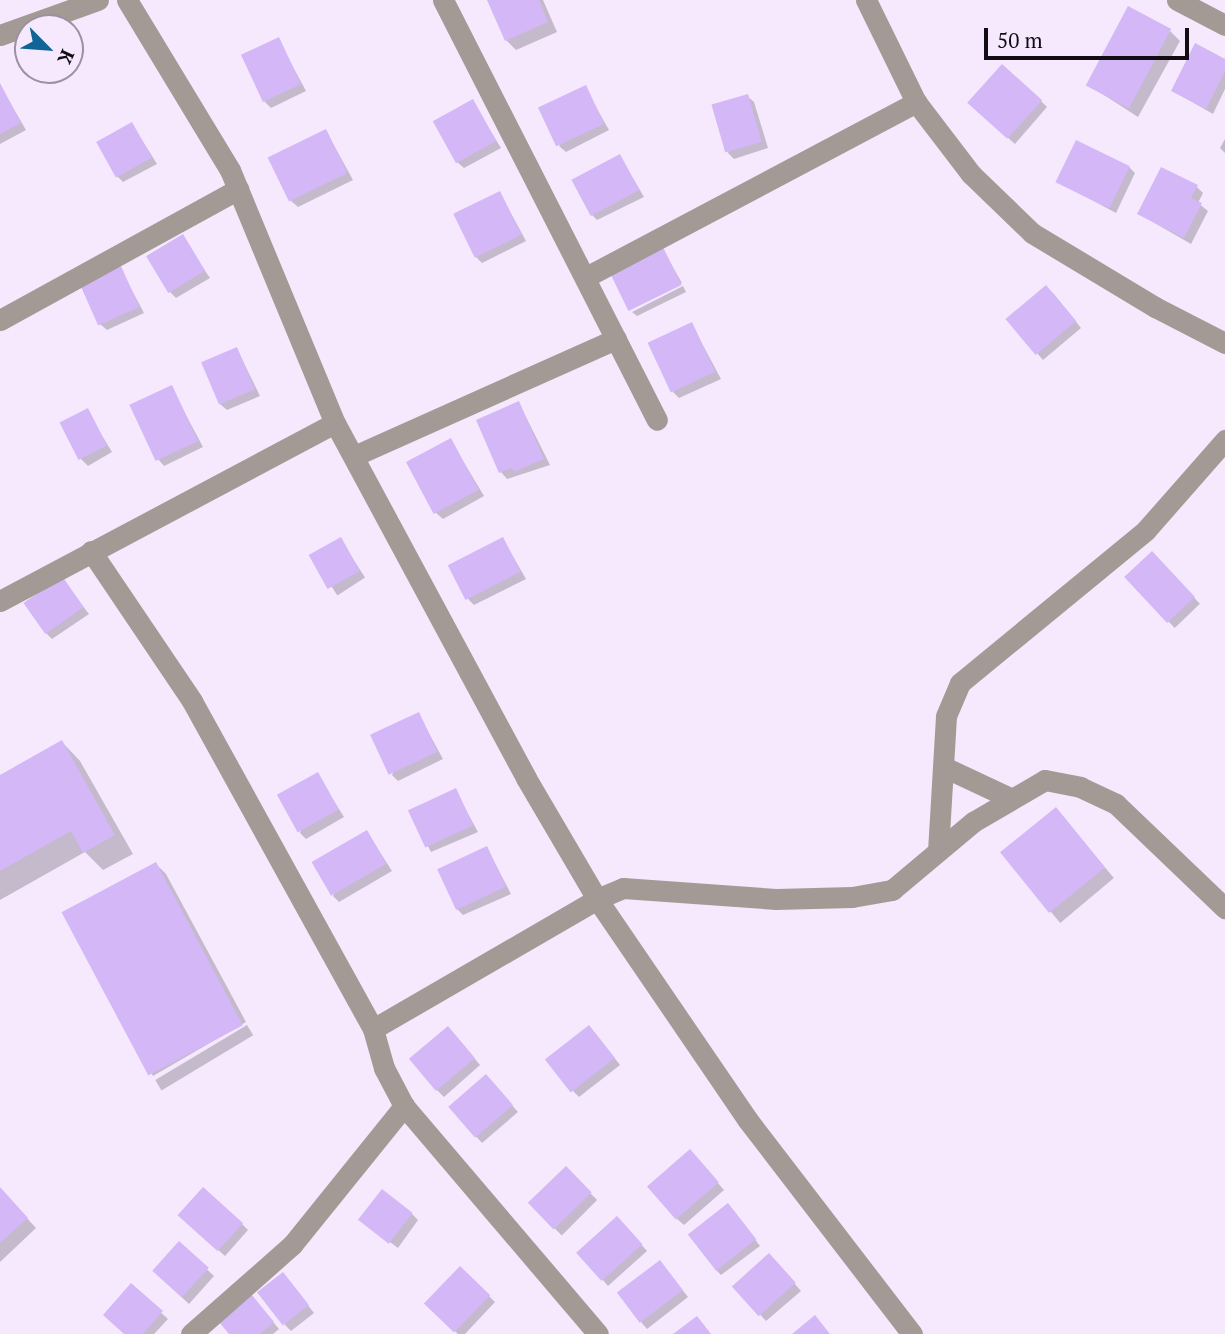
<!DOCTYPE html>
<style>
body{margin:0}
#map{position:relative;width:1225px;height:1334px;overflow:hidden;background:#f6e9fe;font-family:"PT Serif",serif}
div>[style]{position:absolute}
.shadow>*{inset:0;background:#0003;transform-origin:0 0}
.building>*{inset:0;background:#d3b7f7;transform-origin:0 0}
.minor>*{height:21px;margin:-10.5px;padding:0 10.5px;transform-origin:10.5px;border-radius:10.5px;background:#a49a95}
span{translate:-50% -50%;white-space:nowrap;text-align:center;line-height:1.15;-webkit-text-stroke:7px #f6e9fe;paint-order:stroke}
.north{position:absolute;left:14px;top:14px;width:70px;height:70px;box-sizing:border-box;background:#f6e9fe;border:2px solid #9b91a0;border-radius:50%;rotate:115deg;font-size:19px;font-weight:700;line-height:28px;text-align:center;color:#120d14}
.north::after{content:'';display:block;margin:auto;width:24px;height:32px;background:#116496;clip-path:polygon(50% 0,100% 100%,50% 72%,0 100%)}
.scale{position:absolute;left:984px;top:28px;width:205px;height:32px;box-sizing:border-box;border:4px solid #120d14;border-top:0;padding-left:9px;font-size:21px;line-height:24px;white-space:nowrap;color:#120d14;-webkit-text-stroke:5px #f6e9fe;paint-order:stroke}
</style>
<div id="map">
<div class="shadow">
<div style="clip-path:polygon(489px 0,543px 0,557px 32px,516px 50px,506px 40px)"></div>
<div style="clip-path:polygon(1170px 31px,1180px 41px,1138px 117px,1087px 84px)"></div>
<div style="clip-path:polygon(278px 39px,306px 91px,271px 108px,264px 101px)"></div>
<div style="clip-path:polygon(1225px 61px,1225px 89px,1213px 114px,1173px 91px)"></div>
<div style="clip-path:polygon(0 85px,26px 130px,0 144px)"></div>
<div style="clip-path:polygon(585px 88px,609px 130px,566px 152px,559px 146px)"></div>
<div style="clip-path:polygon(747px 96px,754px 102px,768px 148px,734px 159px,728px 153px)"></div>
<div style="clip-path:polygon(472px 101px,501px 148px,464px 168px,457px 162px)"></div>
<div style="clip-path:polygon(1041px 101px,1047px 107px,1015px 144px,976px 110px)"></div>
<div style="clip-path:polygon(132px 124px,157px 164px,123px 182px,117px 176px)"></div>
<div style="clip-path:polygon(326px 131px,353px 180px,298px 207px,291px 201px)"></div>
<div style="clip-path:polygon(1225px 139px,1225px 153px,1220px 148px)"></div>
<div style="clip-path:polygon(620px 156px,644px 197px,597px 220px,591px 214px)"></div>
<div style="clip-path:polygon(1129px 167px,1135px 173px,1116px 213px,1058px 182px)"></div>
<div style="clip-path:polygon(1197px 187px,1203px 193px,1198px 203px,1208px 211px,1191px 244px,1139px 214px)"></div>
<div style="clip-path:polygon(500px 193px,526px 241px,482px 263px,476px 257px)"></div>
<div style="clip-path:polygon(182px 237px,210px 278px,176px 298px,170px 292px)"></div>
<div style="clip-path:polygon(659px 243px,682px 283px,631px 309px)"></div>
<div style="clip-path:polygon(120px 268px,144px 313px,107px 330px,100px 324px)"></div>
<div style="clip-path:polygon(683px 286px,686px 292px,637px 316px,632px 312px)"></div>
<div style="clip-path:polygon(1053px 293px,1081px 328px,1043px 360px,1007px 319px)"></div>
<div style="clip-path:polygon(692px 325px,721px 379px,679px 398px,673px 392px)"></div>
<div style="clip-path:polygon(237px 349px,260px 396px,227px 410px,220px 404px)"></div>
<div style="clip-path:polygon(171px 387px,203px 447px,164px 466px,158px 459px)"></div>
<div style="clip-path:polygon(519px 403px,550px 465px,507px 479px,501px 472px)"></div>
<div style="clip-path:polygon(87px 411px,112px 452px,88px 466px,81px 459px)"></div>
<div style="clip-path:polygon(451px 441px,484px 496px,443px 519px,436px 513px)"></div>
<div style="left:340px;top:539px;width:46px;height:33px;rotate:57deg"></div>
<div style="clip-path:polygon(503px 539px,526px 579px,474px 605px,468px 599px)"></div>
<div style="left:1152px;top:554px;width:69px;height:35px;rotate:46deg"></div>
<div style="clip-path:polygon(62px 579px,89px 614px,52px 639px,46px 633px)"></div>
<div style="clip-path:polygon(419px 715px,443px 759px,398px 781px,392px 775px)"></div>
<div style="clip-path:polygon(62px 742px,80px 761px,133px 854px,103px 870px,85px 852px,0 900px,0 777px)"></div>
<div style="clip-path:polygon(317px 774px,344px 817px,306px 839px,300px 833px)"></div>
<div style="clip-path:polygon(455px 790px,478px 832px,431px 852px,409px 810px)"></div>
<div style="left:1056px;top:809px;width:90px;height:70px;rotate:50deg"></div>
<div style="clip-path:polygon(367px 832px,392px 871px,339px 902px,333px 896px)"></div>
<div style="clip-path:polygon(487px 848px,511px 894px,463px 915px,457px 909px)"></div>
<div style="clip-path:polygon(156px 864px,166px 874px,246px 1022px,153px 1076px,64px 914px)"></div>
<div style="left:247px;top:1025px;width:12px;height:107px;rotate:59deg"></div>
<div style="clip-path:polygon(595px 1033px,620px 1065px,579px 1097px,573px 1091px)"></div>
<div style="clip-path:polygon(454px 1034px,480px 1065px,444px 1097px,437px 1090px)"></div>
<div style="clip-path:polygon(492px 1083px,518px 1112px,482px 1143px,450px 1107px)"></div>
<div style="clip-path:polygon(696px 1158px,724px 1190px,684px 1225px,677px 1219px)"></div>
<div style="left:566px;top:1169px;width:44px;height:50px;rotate:45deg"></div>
<div style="clip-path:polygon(0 1189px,36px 1228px,0 1262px)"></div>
<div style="clip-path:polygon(734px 1211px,760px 1246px,721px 1275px,715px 1269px)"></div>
<div style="clip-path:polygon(412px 1214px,418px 1220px,398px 1248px,368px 1226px)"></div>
<div style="clip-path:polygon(187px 1222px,242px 1224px,248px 1230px,225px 1256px)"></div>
<div style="clip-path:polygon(623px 1224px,647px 1251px,608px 1286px,602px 1279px)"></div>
<div style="clip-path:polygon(179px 1243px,214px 1276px,189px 1304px,160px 1277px)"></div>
<div style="clip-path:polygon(775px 1261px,801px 1291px,766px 1321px,734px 1286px)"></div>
<div style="clip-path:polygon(460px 1268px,495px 1302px,465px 1334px,458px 1334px,427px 1304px)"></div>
<div style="clip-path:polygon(666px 1269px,688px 1297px,647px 1329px,641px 1322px)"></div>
<div style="clip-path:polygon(289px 1281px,314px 1313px,291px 1331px,285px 1325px)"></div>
<div style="clip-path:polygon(132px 1286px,168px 1319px,154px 1334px,126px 1334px)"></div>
<div style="clip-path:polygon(253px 1298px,279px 1329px,273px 1334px,231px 1334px)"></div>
</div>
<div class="building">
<div style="clip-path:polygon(487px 0,539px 0,548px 22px,505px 41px)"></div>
<div style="left:1128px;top:6px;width:49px;height:90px;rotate:28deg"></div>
<div style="left:279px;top:37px;width:52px;height:42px;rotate:65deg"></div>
<div style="clip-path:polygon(1195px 43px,1225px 59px,1225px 71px,1206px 109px,1171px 91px)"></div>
<div style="left:1002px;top:64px;width:54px;height:52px;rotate:42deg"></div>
<div style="clip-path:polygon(0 83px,21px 123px,0 134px)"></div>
<div style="left:586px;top:85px;width:43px;height:53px;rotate:65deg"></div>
<div style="left:748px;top:94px;width:50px;height:38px;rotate:74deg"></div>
<div style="left:473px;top:99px;width:48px;height:46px;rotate:61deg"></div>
<div style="left:132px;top:122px;width:41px;height:41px;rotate:61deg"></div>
<div style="left:326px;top:129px;width:49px;height:65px;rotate:64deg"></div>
<div style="left:1076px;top:140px;width:60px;height:47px;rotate:26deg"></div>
<div style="left:620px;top:154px;width:41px;height:55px;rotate:62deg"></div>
<div style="clip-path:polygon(1161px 167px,1198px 185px,1191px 198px,1202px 203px,1184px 238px,1137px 214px)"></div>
<div style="left:500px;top:191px;width:49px;height:52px;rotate:64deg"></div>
<div style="left:183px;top:234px;width:43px;height:43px;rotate:59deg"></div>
<div style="left:660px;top:241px;width:49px;height:59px;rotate:64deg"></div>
<div style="left:121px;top:266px;width:45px;height:45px;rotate:66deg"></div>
<div style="left:1046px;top:285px;width:47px;height:53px;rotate:50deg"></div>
<div style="left:692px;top:322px;width:55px;height:49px;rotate:65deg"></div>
<div style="left:237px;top:347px;width:46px;height:39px;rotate:67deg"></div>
<div style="left:172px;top:385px;width:62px;height:47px;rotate:65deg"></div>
<div style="clip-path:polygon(519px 401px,544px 459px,514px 472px,512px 468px,499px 473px,476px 420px)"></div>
<div style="left:88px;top:408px;width:42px;height:32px;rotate:63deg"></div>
<div style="left:451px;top:438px;width:59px;height:51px;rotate:62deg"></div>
<div style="left:341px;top:537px;width:39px;height:37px;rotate:61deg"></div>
<div style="left:503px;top:537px;width:39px;height:62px;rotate:63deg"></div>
<div style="left:1152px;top:551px;width:63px;height:38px;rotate:47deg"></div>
<div style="left:62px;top:576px;width:38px;height:47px;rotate:55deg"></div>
<div style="left:419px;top:712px;width:44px;height:54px;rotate:65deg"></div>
<div style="clip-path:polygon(62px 740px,115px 835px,83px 853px,71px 831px,0 871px,0 775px)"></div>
<div style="left:318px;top:772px;width:43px;height:47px;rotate:61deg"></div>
<div style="left:456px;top:788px;width:41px;height:53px;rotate:65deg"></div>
<div style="left:1056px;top:807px;width:78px;height:72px;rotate:51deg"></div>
<div style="left:367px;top:830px;width:39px;height:64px;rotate:60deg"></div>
<div style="left:487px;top:846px;width:45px;height:55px;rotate:65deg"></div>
<div style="left:156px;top:862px;width:185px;height:107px;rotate:62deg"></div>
<div style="left:589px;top:1025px;width:42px;height:56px;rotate:52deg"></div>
<div style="left:448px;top:1026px;width:42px;height:51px;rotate:50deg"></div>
<div style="left:486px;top:1074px;width:41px;height:50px;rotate:49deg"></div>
<div style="left:690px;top:1149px;width:44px;height:57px;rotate:49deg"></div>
<div style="left:566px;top:1166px;width:37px;height:53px;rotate:46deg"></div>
<div style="clip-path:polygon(0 1187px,28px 1218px,0 1243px)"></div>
<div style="left:203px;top:1187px;width:54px;height:38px;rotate:42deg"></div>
<div style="left:382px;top:1189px;width:39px;height:39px;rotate:38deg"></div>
<div style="left:728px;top:1203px;width:46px;height:51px;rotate:52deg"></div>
<div style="left:617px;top:1216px;width:38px;height:55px;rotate:48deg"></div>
<div style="left:179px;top:1241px;width:40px;height:40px;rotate:42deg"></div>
<div style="left:769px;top:1253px;width:40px;height:50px;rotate:48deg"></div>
<div style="left:660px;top:1260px;width:38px;height:54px;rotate:53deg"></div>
<div style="left:460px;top:1266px;width:42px;height:52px;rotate:44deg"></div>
<div style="left:283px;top:1272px;width:42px;height:33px;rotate:52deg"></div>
<div style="clip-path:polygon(131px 1283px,163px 1311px,143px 1334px,124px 1334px,103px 1315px)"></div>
<div style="clip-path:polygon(247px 1289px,274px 1322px,260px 1334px,229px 1334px,214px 1316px)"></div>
<div style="clip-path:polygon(815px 1315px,830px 1334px,792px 1334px)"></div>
<div style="clip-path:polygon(697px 1316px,711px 1334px,673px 1334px)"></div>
</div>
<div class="minor">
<div style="left:127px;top:0;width:199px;rotate:58.8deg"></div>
<div style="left:230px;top:170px;width:274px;rotate:67.5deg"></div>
<div style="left:335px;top:423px;width:403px;rotate:61.7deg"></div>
<div style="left:526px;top:778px;width:140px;rotate:59.6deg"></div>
<div style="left:597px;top:899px;width:266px;rotate:55.7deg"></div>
<div style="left:747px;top:1119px;width:271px;rotate:52.5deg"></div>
<div style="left:443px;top:0;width:471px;rotate:63deg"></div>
<div style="left:866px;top:0;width:114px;rotate:63.9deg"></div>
<div style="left:916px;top:102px;width:91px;rotate:52.6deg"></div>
<div style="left:971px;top:174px;width:85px;rotate:44deg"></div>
<div style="left:1032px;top:233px;width:144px;rotate:31deg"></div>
<div style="left:1155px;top:307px;width:79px;rotate:27.2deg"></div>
<div style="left:1177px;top:0;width:54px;rotate:27.5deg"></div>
<div style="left:0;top:35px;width:104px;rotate:-19.7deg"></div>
<div style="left:586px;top:277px;width:374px;rotate:-27.9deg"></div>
<div style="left:0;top:320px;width:272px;rotate:-28.8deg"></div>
<div style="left:354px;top:456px;width:287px;rotate:-24.1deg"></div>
<div style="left:91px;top:551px;width:181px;rotate:56deg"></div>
<div style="left:192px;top:701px;width:375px;rotate:61.1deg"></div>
<div style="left:373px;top:1029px;width:41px;rotate:74.2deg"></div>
<div style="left:384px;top:1068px;width:43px;rotate:62.2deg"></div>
<div style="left:404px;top:1106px;width:299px;rotate:49.6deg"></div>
<div style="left:0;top:601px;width:379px;rotate:-28deg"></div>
<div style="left:944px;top:767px;width:73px;rotate:25.2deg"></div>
<div style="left:938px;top:851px;width:135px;rotate:-86.6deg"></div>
<div style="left:946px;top:716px;width:36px;rotate:-67deg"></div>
<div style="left:960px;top:683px;width:241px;rotate:-39.4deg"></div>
<div style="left:1146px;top:530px;width:120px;rotate:-48.7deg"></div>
<div style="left:373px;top:1029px;width:259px;rotate:-30.1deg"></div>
<div style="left:597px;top:899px;width:28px;rotate:-23deg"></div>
<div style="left:623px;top:888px;width:153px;rotate:4.1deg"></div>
<div style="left:776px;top:899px;width:76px;rotate:-1.5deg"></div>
<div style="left:852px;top:897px;width:41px;rotate:-9.9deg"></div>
<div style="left:892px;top:890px;width:106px;rotate:-40deg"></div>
<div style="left:973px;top:822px;width:83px;rotate:-30.3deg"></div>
<div style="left:1045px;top:780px;width:36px;rotate:11deg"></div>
<div style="left:1080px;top:787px;width:40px;rotate:25deg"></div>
<div style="left:1116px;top:804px;width:151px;rotate:43.7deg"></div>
<div style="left:191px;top:1334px;width:135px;rotate:-41.4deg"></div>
<div style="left:292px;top:1245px;width:179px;rotate:-51.1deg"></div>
</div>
<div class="north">K</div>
<div class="scale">50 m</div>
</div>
